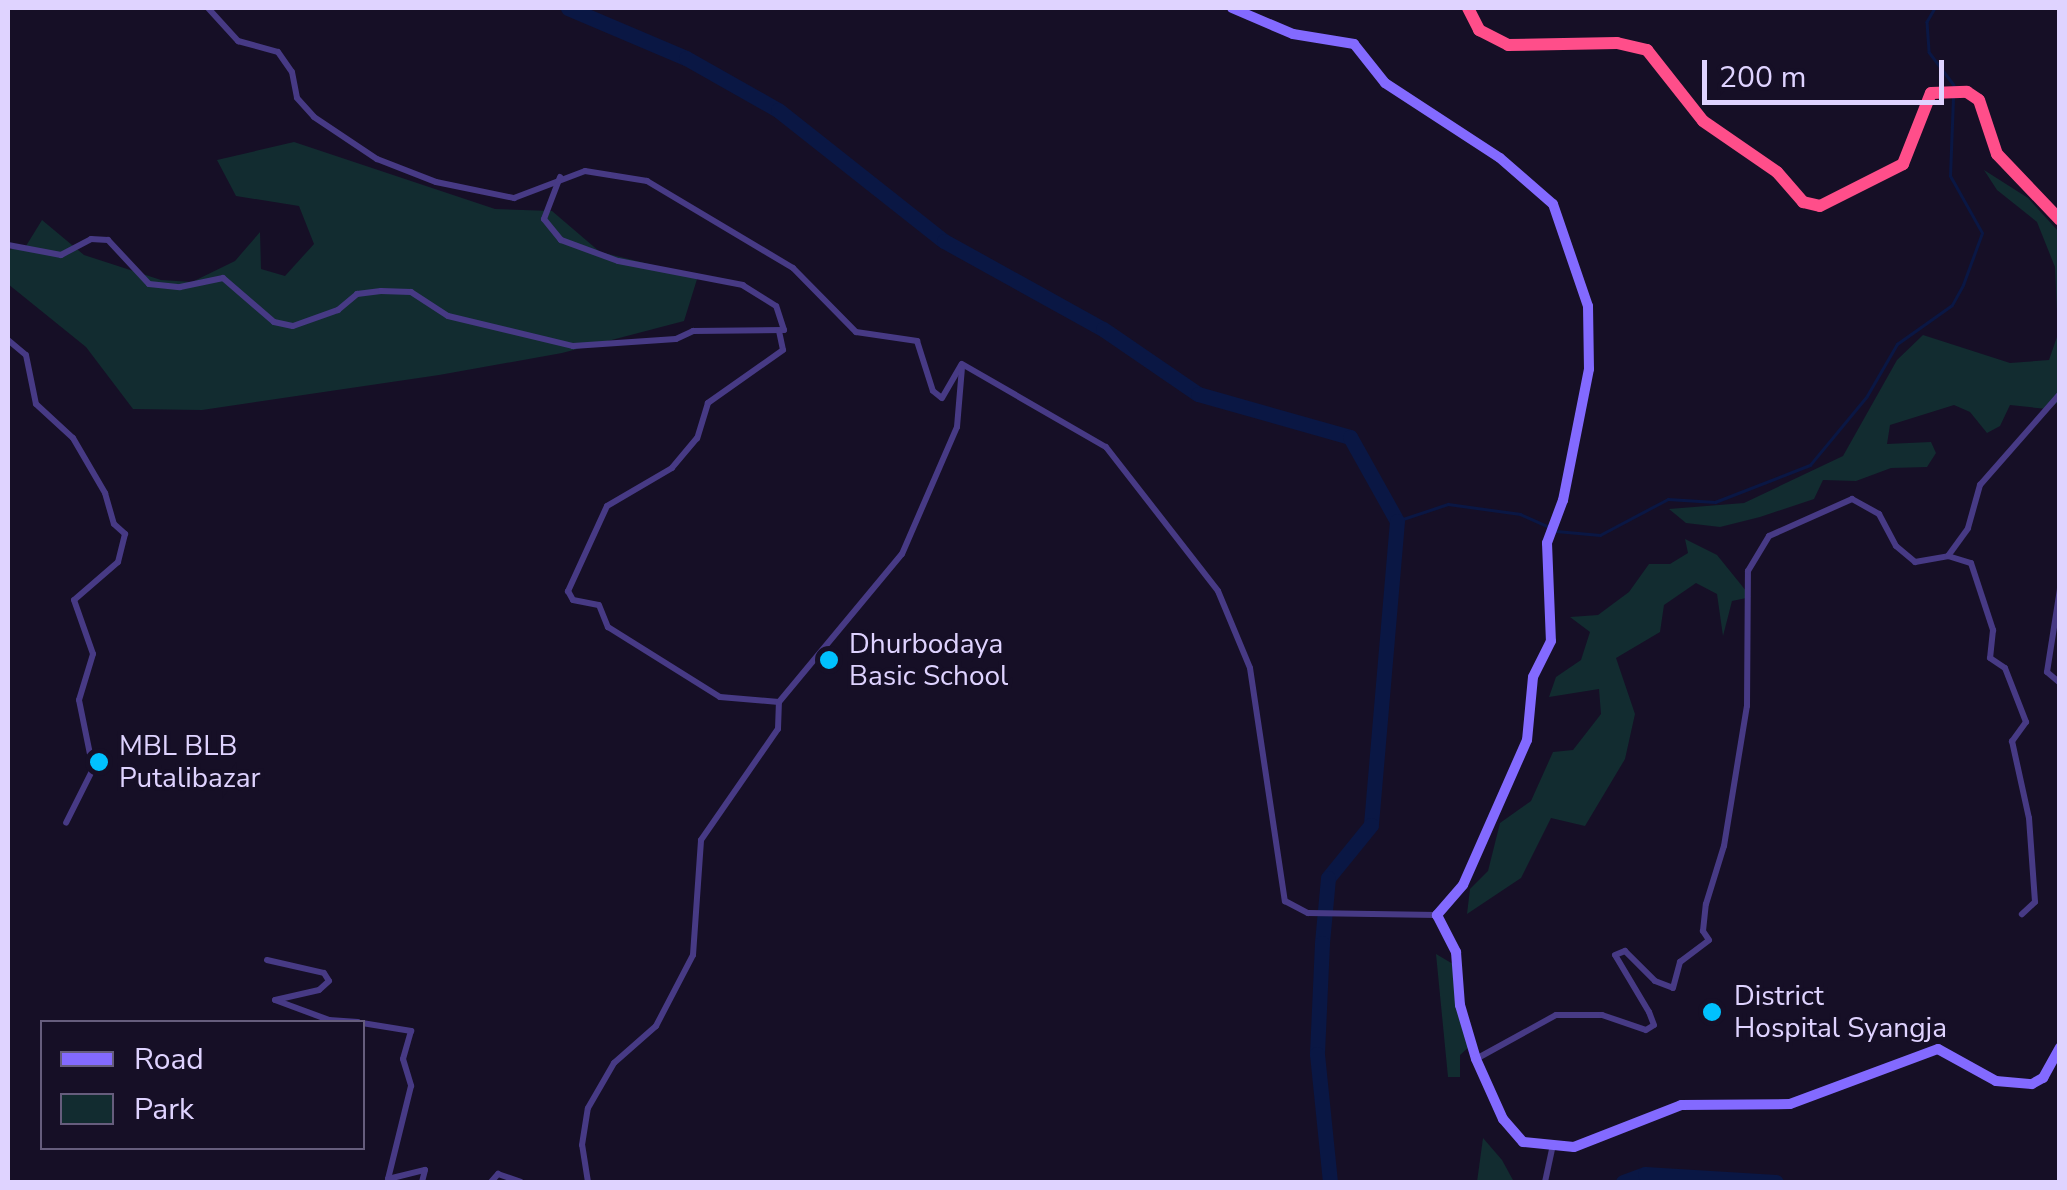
<!DOCTYPE html>
<style>
body{margin:0}
#map{position:relative;width:2067px;height:1190px;overflow:hidden;background:#160f26;font-family:"Nunito Sans",sans-serif}
div>[style]{position:absolute}
.green>*{inset:0;background:#122c30}
.stream>*{height:2.5px;margin:-1.25px;padding:0 1.25px;transform-origin:1.25px;border-radius:1.25px;background:#0a1744}
.river>*{height:15px;margin:-7.5px;padding:0 7.5px;transform-origin:7.5px;border-radius:7.5px;background:#0a1744}
.street>*{height:6px;margin:-3px;padding:0 3px;transform-origin:3px;border-radius:3px;background:#473a85}
.secondary>*{height:10px;margin:-5px;padding:0 5px;transform-origin:5px;border-radius:5px;background:#836aff}
.highway>*{height:12px;margin:-6px;padding:0 6px;transform-origin:6px;border-radius:6px;background:#ff4e8a}
.dots>*{width:28px;height:28px;translate:-50% -50%;box-sizing:border-box;border:5px solid #160f26;border-radius:50%}
span{translate:-50% -50%;white-space:nowrap;text-align:center;line-height:1.15;-webkit-text-stroke:8px #160f26;paint-order:stroke}
.poi-label{font-size:28px;color:#dfd3ff}
.left{translate:0 -50%;text-align:left}
.frame{position:absolute;inset:0;border:10px solid #dfd3ff;pointer-events:none}
.legend{position:absolute;left:40px;top:1020px;width:325px;height:130px;box-sizing:border-box;background:#160f26;border:2px solid #665d7d;margin:0;padding:12px 18px;list-style:none;font-size:30px;color:#dfd3ff}
.legend li{display:flex;align-items:center;gap:20px;height:50px}
.legend b{width:50px;border:2px solid #665d7d}
.scale{position:absolute;left:1702px;top:60px;width:242px;height:45px;box-sizing:border-box;border:5px solid #dfd3ff;border-top:0;padding-left:12px;font-size:30px;line-height:35px;white-space:nowrap;color:#dfd3ff;-webkit-text-stroke:8px #160f26;paint-order:stroke}
</style>
<div id="map">
<div class="green">
<div style="clip-path:polygon(294px 142px,495px 209px,552px 211px,600px 252px,698px 276px,684px 321px,562px 353px,439px 375px,202px 410px,133px 409px,86px 347px,8px 284px,8px 250px,26px 246px,42px 220px,84px 255px,161px 280px,192px 282px,235px 261px,260px 232px,261px 269px,285px 276px,314px 244px,299px 206px,236px 196px,217px 160px)"></div>
<div style="clip-path:polygon(1984px 170px,2028px 198px,2059px 232px,2059px 402px,2047px 409px,2010px 405px,2000px 426px,1987px 433px,1970px 412px,1954px 405px,1890px 425px,1887px 444px,1931px 442px,1936px 453px,1927px 467px,1891px 468px,1856px 481px,1823px 480px,1814px 499px,1760px 517px,1720px 527px,1686px 523px,1669px 509px,1744px 503px,1843px 456px,1897px 360px,1923px 335px,2010px 363px,2049px 360px,2058px 334px,2055px 267px,2037px 222px,1997px 190px)"></div>
<div style="clip-path:polygon(1685px 539px,1717px 555px,1751px 597px,1732px 601px,1723px 636px,1717px 594px,1696px 583px,1664px 605px,1660px 632px,1616px 658px,1635px 714px,1625px 759px,1585px 826px,1551px 818px,1521px 878px,1467px 914px,1470px 889px,1488px 871px,1500px 823px,1531px 801px,1553px 752px,1573px 750px,1601px 714px,1599px 689px,1549px 697px,1556px 677px,1581px 660px,1590px 632px,1570px 617px,1598px 615px,1629px 592px,1649px 564px,1670px 564px,1688px 553px)"></div>
<div style="clip-path:polygon(1436px 954px,1453px 964px,1470px 1046px,1460px 1055px,1460px 1077px,1448px 1077px)"></div>
<div style="clip-path:polygon(1483px 1138px,1502px 1160px,1514px 1182px,1477px 1182px)"></div>
</div>
<div class="stream">
<div style="left:1935px;top:8px;width:16px;rotate:120deg"></div>
<div style="left:1927px;top:22px;width:30px;rotate:86deg"></div>
<div style="left:1929px;top:52px;width:41px;rotate:52.9deg"></div>
<div style="left:1397px;top:521px;width:54px;rotate:-18.4deg"></div>
<div style="left:1448px;top:504px;width:73px;rotate:7.9deg"></div>
<div style="left:1520px;top:514px;width:32px;rotate:24deg"></div>
<div style="left:1556px;top:531px;width:44px;rotate:5.2deg"></div>
<div style="left:1600px;top:535px;width:77px;rotate:-27.9deg"></div>
<div style="left:1668px;top:499px;width:47px;rotate:3.7deg"></div>
<div style="left:1715px;top:502px;width:102px;rotate:-21.3deg"></div>
<div style="left:1810px;top:465px;width:89px;rotate:-50.4deg"></div>
<div style="left:1867px;top:396px;width:60px;rotate:-60deg"></div>
<div style="left:1897px;top:344px;width:67px;rotate:-35.3deg"></div>
<div style="left:1952px;top:305px;width:23px;rotate:-61deg"></div>
<div style="left:1963px;top:285px;width:55px;rotate:-69.9deg"></div>
<div style="left:1982px;top:233px;width:65px;rotate:-119.3deg"></div>
<div style="left:1950px;top:176px;width:78px;rotate:-87.8deg"></div>
</div>
<div class="river">
<div style="left:568px;top:8px;width:128px;rotate:23deg"></div>
<div style="left:686px;top:58px;width:106px;rotate:29.5deg"></div>
<div style="left:778px;top:110px;width:211px;rotate:38.3deg"></div>
<div style="left:944px;top:241px;width:182px;rotate:29deg"></div>
<div style="left:1103px;top:329px;width:115px;rotate:34.4deg"></div>
<div style="left:1198px;top:394px;width:158px;rotate:15.8deg"></div>
<div style="left:1350px;top:437px;width:96px;rotate:60.8deg"></div>
<div style="left:1397px;top:521px;width:305px;rotate:94.9deg"></div>
<div style="left:1371px;top:825px;width:68px;rotate:129.1deg"></div>
<div style="left:1328px;top:878px;width:65px;rotate:95.3deg"></div>
<div style="left:1322px;top:943px;width:111px;rotate:92.6deg"></div>
<div style="left:1317px;top:1054px;width:129px;rotate:84.2deg"></div>
<div style="left:1623px;top:1182px;width:23px;rotate:-20deg"></div>
<div style="left:1645px;top:1174px;width:131px;rotate:3.5deg"></div>
</div>
<div class="street">
<div style="left:208px;top:8px;width:45px;rotate:47.7deg"></div>
<div style="left:238px;top:41px;width:41px;rotate:15.4deg"></div>
<div style="left:278px;top:52px;width:24px;rotate:55deg"></div>
<div style="left:292px;top:72px;width:26px;rotate:79deg"></div>
<div style="left:297px;top:98px;width:25px;rotate:48deg"></div>
<div style="left:314px;top:117px;width:76px;rotate:33.7deg"></div>
<div style="left:377px;top:159px;width:63px;rotate:21.3deg"></div>
<div style="left:436px;top:182px;width:80px;rotate:11.6deg"></div>
<div style="left:514px;top:198px;width:76px;rotate:-20.8deg"></div>
<div style="left:585px;top:171px;width:63px;rotate:9.2deg"></div>
<div style="left:647px;top:181px;width:170px;rotate:30.8deg"></div>
<div style="left:793px;top:268px;width:90px;rotate:45.5deg"></div>
<div style="left:856px;top:332px;width:62px;rotate:8.4deg"></div>
<div style="left:917px;top:341px;width:52px;rotate:72.3deg"></div>
<div style="left:933px;top:391px;width:11px;rotate:38deg"></div>
<div style="left:942px;top:398px;width:39px;rotate:-60deg"></div>
<div style="left:962px;top:364px;width:166px;rotate:30deg"></div>
<div style="left:1106px;top:447px;width:182px;rotate:52.1deg"></div>
<div style="left:1218px;top:591px;width:83px;rotate:67.4deg"></div>
<div style="left:1250px;top:668px;width:236px;rotate:81.5deg"></div>
<div style="left:1285px;top:901px;width:26px;rotate:28deg"></div>
<div style="left:1308px;top:913px;width:129px;rotate:0.9deg"></div>
<div style="left:8px;top:245px;width:54px;rotate:10.7deg"></div>
<div style="left:61px;top:255px;width:34px;rotate:-28deg"></div>
<div style="left:91px;top:239px;width:17px;rotate:3deg"></div>
<div style="left:108px;top:240px;width:60px;rotate:47deg"></div>
<div style="left:149px;top:284px;width:31px;rotate:6deg"></div>
<div style="left:180px;top:287px;width:44px;rotate:-11.8deg"></div>
<div style="left:223px;top:278px;width:67px;rotate:40.8deg"></div>
<div style="left:274px;top:322px;width:19px;rotate:12deg"></div>
<div style="left:293px;top:326px;width:48px;rotate:-19.6deg"></div>
<div style="left:338px;top:310px;width:25px;rotate:-40deg"></div>
<div style="left:357px;top:294px;width:24px;rotate:-7deg"></div>
<div style="left:381px;top:291px;width:30px;rotate:2deg"></div>
<div style="left:411px;top:292px;width:44px;rotate:33deg"></div>
<div style="left:448px;top:316px;width:129px;rotate:13.5deg"></div>
<div style="left:573px;top:346px;width:103px;rotate:-3.9deg"></div>
<div style="left:676px;top:339px;width:19px;rotate:-25deg"></div>
<div style="left:693px;top:331px;width:91px;rotate:-0.6deg"></div>
<div style="left:784px;top:330px;width:25px;rotate:-108deg"></div>
<div style="left:776px;top:306px;width:39px;rotate:-148deg"></div>
<div style="left:743px;top:285px;width:127px;rotate:-169.1deg"></div>
<div style="left:618px;top:261px;width:61px;rotate:-159.8deg"></div>
<div style="left:561px;top:240px;width:27px;rotate:-129deg"></div>
<div style="left:544px;top:219px;width:45px;rotate:-69.1deg"></div>
<div style="left:779px;top:331px;width:19px;rotate:78deg"></div>
<div style="left:783px;top:350px;width:92px;rotate:144.8deg"></div>
<div style="left:708px;top:403px;width:37px;rotate:107deg"></div>
<div style="left:697px;top:438px;width:39px;rotate:130deg"></div>
<div style="left:672px;top:468px;width:75px;rotate:149.7deg"></div>
<div style="left:607px;top:506px;width:94px;rotate:114.6deg"></div>
<div style="left:568px;top:591px;width:10px;rotate:61deg"></div>
<div style="left:573px;top:600px;width:26px;rotate:11deg"></div>
<div style="left:599px;top:605px;width:24px;rotate:68deg"></div>
<div style="left:608px;top:627px;width:132px;rotate:32deg"></div>
<div style="left:720px;top:697px;width:59px;rotate:4.8deg"></div>
<div style="left:8px;top:340px;width:23px;rotate:40deg"></div>
<div style="left:26px;top:355px;width:50px;rotate:78.5deg"></div>
<div style="left:36px;top:404px;width:50px;rotate:42.6deg"></div>
<div style="left:73px;top:438px;width:64px;rotate:59.8deg"></div>
<div style="left:105px;top:493px;width:32px;rotate:74deg"></div>
<div style="left:114px;top:524px;width:15px;rotate:42deg"></div>
<div style="left:125px;top:534px;width:29px;rotate:104deg"></div>
<div style="left:118px;top:562px;width:58px;rotate:139.2deg"></div>
<div style="left:74px;top:600px;width:57px;rotate:70.6deg"></div>
<div style="left:93px;top:654px;width:48px;rotate:106.9deg"></div>
<div style="left:79px;top:700px;width:70px;rotate:78.5deg"></div>
<div style="left:93px;top:769px;width:60px;rotate:116.6deg"></div>
<div style="left:1948px;top:556px;width:24px;rotate:17deg"></div>
<div style="left:1971px;top:563px;width:71px;rotate:71.8deg"></div>
<div style="left:1993px;top:630px;width:28px;rotate:96deg"></div>
<div style="left:1990px;top:658px;width:18px;rotate:34deg"></div>
<div style="left:2005px;top:668px;width:58px;rotate:68.7deg"></div>
<div style="left:2026px;top:722px;width:24px;rotate:126deg"></div>
<div style="left:2012px;top:741px;width:79px;rotate:77.6deg"></div>
<div style="left:2029px;top:818px;width:84px;rotate:85.9deg"></div>
<div style="left:2035px;top:902px;width:18px;rotate:137deg"></div>
<div style="left:2060px;top:589px;width:84px;rotate:98.9deg"></div>
<div style="left:2047px;top:672px;width:17px;rotate:40deg"></div>
<div style="left:2060px;top:768px;width:53px;rotate:90deg"></div>
<div style="left:267px;top:960px;width:58px;rotate:12.8deg"></div>
<div style="left:324px;top:973px;width:9px;rotate:58deg"></div>
<div style="left:329px;top:981px;width:13px;rotate:138deg"></div>
<div style="left:319px;top:990px;width:45px;rotate:167.2deg"></div>
<div style="left:275px;top:1000px;width:58px;rotate:20.3deg"></div>
<div style="left:329px;top:1020px;width:29px;rotate:4deg"></div>
<div style="left:362px;top:1023px;width:50px;rotate:9.3deg"></div>
<div style="left:411px;top:1031px;width:29px;rotate:106deg"></div>
<div style="left:403px;top:1059px;width:28px;rotate:73deg"></div>
<div style="left:411px;top:1086px;width:96px;rotate:103.9deg"></div>
<div style="left:388px;top:1179px;width:38px;rotate:-14deg"></div>
<div style="left:425px;top:1170px;width:12px;rotate:104deg"></div>
<div style="left:1476px;top:1059px;width:91px;rotate:-28.8deg"></div>
<div style="left:1556px;top:1015px;width:46px"></div>
<div style="left:1602px;top:1015px;width:46px;rotate:18.8deg"></div>
<div style="left:1646px;top:1030px;width:9px;rotate:-32deg"></div>
<div style="left:1654px;top:1025px;width:14px;rotate:-111deg"></div>
<div style="left:1649px;top:1012px;width:66px;rotate:-120.8deg"></div>
<div style="left:1615px;top:955px;width:11px;rotate:-22deg"></div>
<div style="left:1625px;top:951px;width:42px;rotate:45deg"></div>
<div style="left:1655px;top:981px;width:19px;rotate:21deg"></div>
<div style="left:1673px;top:988px;width:27px;rotate:-75deg"></div>
<div style="left:1680px;top:962px;width:36px;rotate:-37deg"></div>
<div style="left:1709px;top:940px;width:11px;rotate:-124deg"></div>
<div style="left:1703px;top:931px;width:27px;rotate:-84deg"></div>
<div style="left:1706px;top:904px;width:61px;rotate:-72.8deg"></div>
<div style="left:1724px;top:846px;width:142px;rotate:-80.7deg"></div>
<div style="left:1747px;top:706px;width:135px;rotate:-89.6deg"></div>
<div style="left:1748px;top:571px;width:41px;rotate:-59deg"></div>
<div style="left:1769px;top:536px;width:91px;rotate:-24deg"></div>
<div style="left:1852px;top:499px;width:31px;rotate:29deg"></div>
<div style="left:1879px;top:514px;width:36px;rotate:62deg"></div>
<div style="left:1896px;top:546px;width:25px;rotate:40deg"></div>
<div style="left:1915px;top:562px;width:34px;rotate:-10deg"></div>
<div style="left:1948px;top:556px;width:34px;rotate:-54deg"></div>
<div style="left:1968px;top:528px;width:45px;rotate:-74.4deg"></div>
<div style="left:1980px;top:485px;width:121px;rotate:-48.7deg"></div>
<div style="left:491px;top:1182px;width:11px;rotate:-49deg"></div>
<div style="left:498px;top:1174px;width:24px;rotate:19deg"></div>
<div style="left:588px;top:1182px;width:37px;rotate:-99deg"></div>
<div style="left:582px;top:1145px;width:37px;rotate:-81deg"></div>
<div style="left:588px;top:1108px;width:52px;rotate:-60deg"></div>
<div style="left:614px;top:1063px;width:56px;rotate:-41.4deg"></div>
<div style="left:656px;top:1026px;width:80px;rotate:-62.5deg"></div>
<div style="left:693px;top:955px;width:115px;rotate:-86deg"></div>
<div style="left:701px;top:840px;width:135px;rotate:-55.3deg"></div>
<div style="left:778px;top:729px;width:27px;rotate:-88deg"></div>
<div style="left:779px;top:702px;width:192px;rotate:-50.3deg"></div>
<div style="left:902px;top:554px;width:138px;rotate:-66.6deg"></div>
<div style="left:957px;top:427px;width:60px;rotate:-85.2deg"></div>
<div style="left:1545px;top:1182px;width:35px;rotate:-78deg"></div>
</div>
<div class="secondary">
<div style="left:1232px;top:8px;width:66px;rotate:23.1deg"></div>
<div style="left:1293px;top:34px;width:62px;rotate:9.3deg"></div>
<div style="left:1354px;top:44px;width:50px;rotate:51.5deg"></div>
<div style="left:1385px;top:83px;width:137px;rotate:33.1deg"></div>
<div style="left:1500px;top:158px;width:70px;rotate:41deg"></div>
<div style="left:1553px;top:204px;width:108px;rotate:71.1deg"></div>
<div style="left:1588px;top:306px;width:63px;rotate:89.1deg"></div>
<div style="left:1589px;top:369px;width:134px;rotate:101.2deg"></div>
<div style="left:1563px;top:500px;width:46px;rotate:110.4deg"></div>
<div style="left:1547px;top:543px;width:98px;rotate:87.7deg"></div>
<div style="left:1551px;top:641px;width:40px;rotate:116.6deg"></div>
<div style="left:1533px;top:677px;width:63px;rotate:95.4deg"></div>
<div style="left:1527px;top:740px;width:158px;rotate:113.8deg"></div>
<div style="left:1463px;top:885px;width:40px;rotate:131deg"></div>
<div style="left:1437px;top:915px;width:42px;rotate:62.8deg"></div>
<div style="left:1456px;top:952px;width:53px;rotate:85.7deg"></div>
<div style="left:1460px;top:1005px;width:56px;rotate:73.5deg"></div>
<div style="left:1476px;top:1059px;width:66px;rotate:65.8deg"></div>
<div style="left:1503px;top:1119px;width:30px;rotate:49deg"></div>
<div style="left:1523px;top:1142px;width:51px;rotate:5.6deg"></div>
<div style="left:1574px;top:1147px;width:115px;rotate:-21.4deg"></div>
<div style="left:1681px;top:1105px;width:109px;rotate:-0.5deg"></div>
<div style="left:1790px;top:1104px;width:158px;rotate:-20.4deg"></div>
<div style="left:1938px;top:1049px;width:66px;rotate:28.9deg"></div>
<div style="left:1996px;top:1081px;width:36px;rotate:5deg"></div>
<div style="left:2032px;top:1084px;width:13px;rotate:-29deg"></div>
<div style="left:2043px;top:1078px;width:35px;rotate:-61deg"></div>
</div>
<div class="highway">
<div style="left:1468px;top:8px;width:25px;rotate:63deg"></div>
<div style="left:1479px;top:30px;width:33px;rotate:27deg"></div>
<div style="left:1508px;top:45px;width:109px;rotate:-1.1deg"></div>
<div style="left:1617px;top:43px;width:31px;rotate:13deg"></div>
<div style="left:1647px;top:50px;width:90px;rotate:51.7deg"></div>
<div style="left:1703px;top:121px;width:90px;rotate:34.6deg"></div>
<div style="left:1777px;top:172px;width:40px;rotate:49deg"></div>
<div style="left:1803px;top:202px;width:17px;rotate:13deg"></div>
<div style="left:1820px;top:206px;width:93px;rotate:-26.8deg"></div>
<div style="left:1903px;top:164px;width:76px;rotate:-68.5deg"></div>
<div style="left:1931px;top:93px;width:36px;rotate:-2deg"></div>
<div style="left:1967px;top:92px;width:14px;rotate:34deg"></div>
<div style="left:1979px;top:100px;width:57px;rotate:71.6deg"></div>
<div style="left:1997px;top:154px;width:91px;rotate:46.3deg"></div>
</div>
<div class="dots">
<div style="left:829px;top:660px;background:#00c1fe"></div>
<div style="left:99px;top:762px;background:#00c1fe"></div>
<div style="left:1712px;top:1012px;background:#00c1fe"></div>
</div>
<div class="poi-label">
<span class="left" style="left:849px;top:660px">Dhurbodaya<br>Basic School</span>
<span class="left" style="left:119px;top:762px">MBL BLB<br>Putalibazar</span>
<span class="left" style="left:1734px;top:1012px">District<br>Hospital Syangja</span>
</div>
<div class="frame"></div>
<ul class="legend">
<li><b style="height:12px;background:#836aff"></b>Road</li>
<li><b style="height:28px;background:#122c30"></b>Park</li>
</ul>
<div class="scale">200 m</div>
</div>
